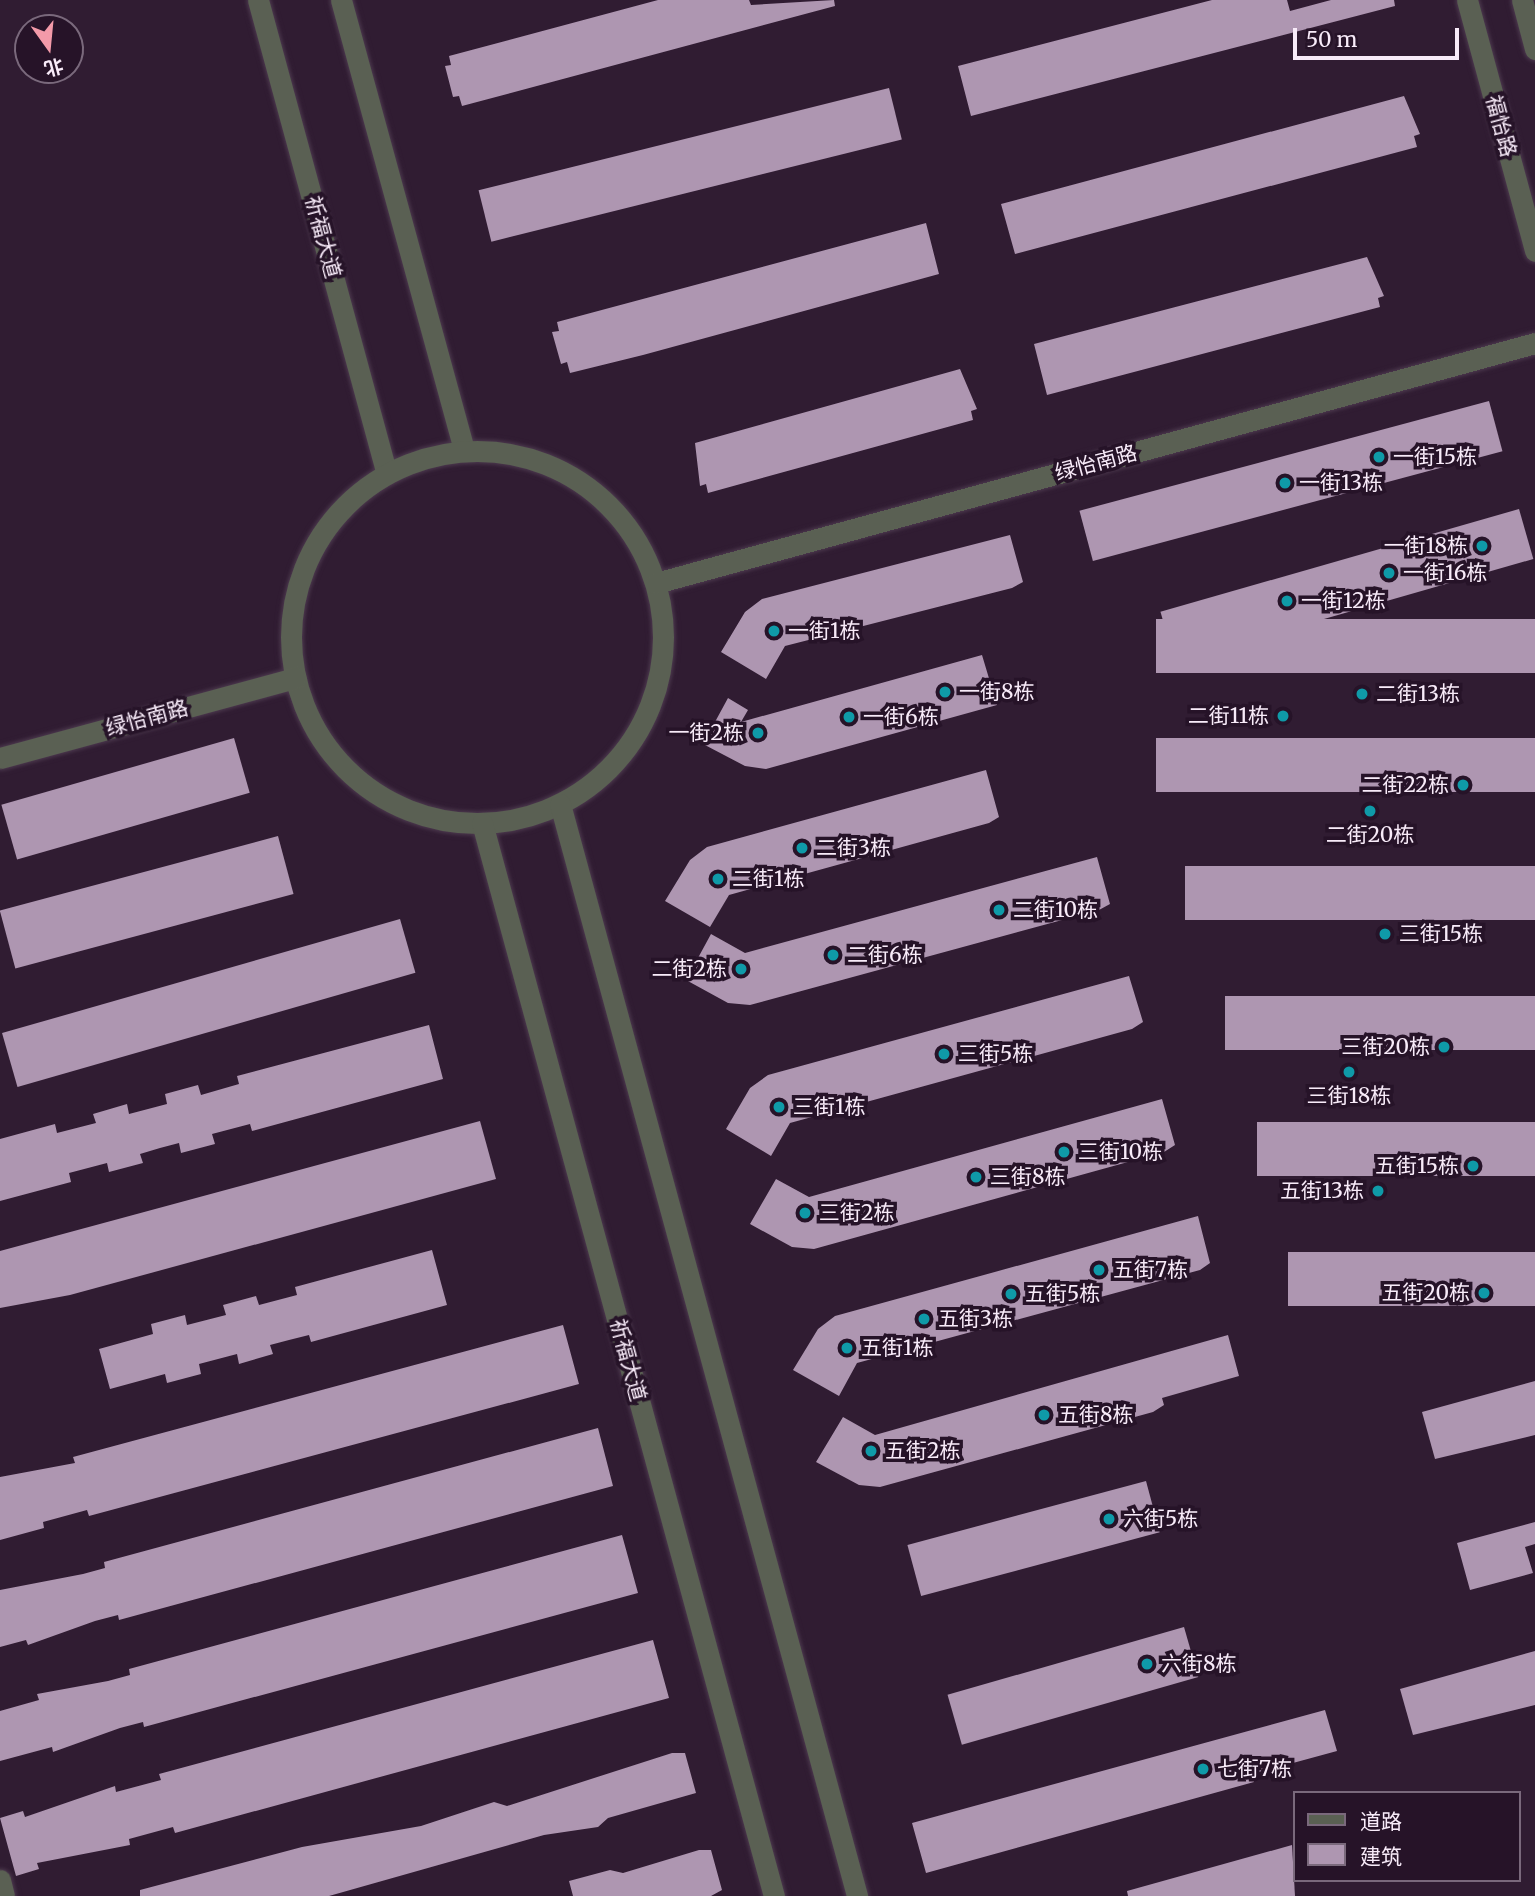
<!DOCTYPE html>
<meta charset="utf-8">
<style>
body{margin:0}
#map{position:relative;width:1535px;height:1896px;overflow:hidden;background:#301c32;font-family:Merriweather,"Noto Sans SC",serif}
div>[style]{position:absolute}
.building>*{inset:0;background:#ae96b1;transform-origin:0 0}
.roads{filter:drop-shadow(0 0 2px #4c394e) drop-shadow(0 0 2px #4c394e)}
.minor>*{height:21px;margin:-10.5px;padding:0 10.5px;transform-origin:10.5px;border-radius:10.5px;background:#5a6053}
.minor>.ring{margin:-10.5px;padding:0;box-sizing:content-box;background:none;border:21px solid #5a6053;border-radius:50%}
.dots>*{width:19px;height:19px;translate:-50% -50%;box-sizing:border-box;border:4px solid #261328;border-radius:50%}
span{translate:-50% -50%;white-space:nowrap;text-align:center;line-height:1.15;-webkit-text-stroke:7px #261328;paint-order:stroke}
.street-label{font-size:21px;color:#f8ebf9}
.poi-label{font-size:21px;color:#f8ebf9}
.left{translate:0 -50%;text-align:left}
.right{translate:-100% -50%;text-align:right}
.legend{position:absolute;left:1293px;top:1791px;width:228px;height:91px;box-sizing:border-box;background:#261328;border:2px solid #7a697c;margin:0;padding:9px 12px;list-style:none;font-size:21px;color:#f8ebf9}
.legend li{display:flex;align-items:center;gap:14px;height:35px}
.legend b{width:35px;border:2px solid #7a697c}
.north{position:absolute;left:14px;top:14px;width:70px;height:70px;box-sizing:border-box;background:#261328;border:2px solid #7a697c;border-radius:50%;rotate:165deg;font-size:19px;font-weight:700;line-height:28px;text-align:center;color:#f8ebf9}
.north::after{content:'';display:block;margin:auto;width:24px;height:32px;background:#f39aa9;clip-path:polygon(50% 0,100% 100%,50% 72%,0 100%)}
.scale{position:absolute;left:1293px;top:28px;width:166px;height:32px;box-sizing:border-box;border:4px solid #f8ebf9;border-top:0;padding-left:9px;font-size:21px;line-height:24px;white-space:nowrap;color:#f8ebf9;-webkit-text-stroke:5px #261328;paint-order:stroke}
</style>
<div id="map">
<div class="building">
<div style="clip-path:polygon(658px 0,749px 0,751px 5px,834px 0,835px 6px,462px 106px,459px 96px,453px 97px,445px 66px,451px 65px,449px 56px)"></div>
<div style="clip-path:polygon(1212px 0,1287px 0,1290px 11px,1331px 0,1394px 0,1395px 6px,971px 116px,958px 66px)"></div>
<div style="left:889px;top:88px;width:53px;height:423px;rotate:76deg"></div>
<div style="clip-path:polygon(1404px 96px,1420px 134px,1414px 136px,1417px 147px,1015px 254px,1001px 204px)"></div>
<div style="clip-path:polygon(926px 223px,939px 274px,643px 355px,570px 373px,567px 362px,561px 364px,552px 332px,559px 331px,557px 322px)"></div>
<div style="clip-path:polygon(1367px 257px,1384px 296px,1378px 298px,1380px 307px,1047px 395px,1034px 344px)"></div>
<div style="clip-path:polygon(960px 369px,977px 409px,971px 411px,973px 420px,708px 493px,706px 484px,700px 486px,695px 443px)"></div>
<div style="left:1489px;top:401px;width:52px;height:424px;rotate:75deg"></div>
<div style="left:1519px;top:509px;width:52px;height:373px;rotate:74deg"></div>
<div style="clip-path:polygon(1010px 535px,1023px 582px,1012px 588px,785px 646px,766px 679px,721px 652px,745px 612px,762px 599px)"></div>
<div style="left:1535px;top:619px;width:54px;height:379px;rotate:90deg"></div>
<div style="clip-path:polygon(982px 655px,997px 705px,766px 769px,745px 766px,703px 744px,728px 698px,748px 710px,741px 722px)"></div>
<div style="left:234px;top:738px;width:57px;height:242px;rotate:74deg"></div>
<div style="left:1535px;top:738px;width:54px;height:379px;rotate:90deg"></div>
<div style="clip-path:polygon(986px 770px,999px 817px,989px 823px,729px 895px,710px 927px,665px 901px,690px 860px,707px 847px)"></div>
<div style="left:278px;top:836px;width:60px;height:288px;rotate:75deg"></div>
<div style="clip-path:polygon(1097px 857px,1110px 904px,1099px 910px,750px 1005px,728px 1003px,686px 980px,711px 934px,745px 953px)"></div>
<div style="left:1535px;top:866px;width:54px;height:350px;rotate:90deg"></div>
<div style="left:400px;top:919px;width:56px;height:414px;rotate:74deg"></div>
<div style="clip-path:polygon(1129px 976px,1143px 1022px,1132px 1029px,790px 1123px,771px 1156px,726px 1129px,750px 1088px,768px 1075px)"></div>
<div style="left:1535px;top:996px;width:54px;height:310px;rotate:90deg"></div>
<div style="clip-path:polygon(429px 1025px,443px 1079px,252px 1131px,250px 1124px,212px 1134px,215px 1144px,181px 1153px,179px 1143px,160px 1148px,140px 1154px,143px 1163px,109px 1172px,107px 1163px,69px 1173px,71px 1182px,0 1201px,0 1139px,55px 1124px,57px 1133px,96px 1123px,93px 1114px,127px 1104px,129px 1114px,167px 1104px,165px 1094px,198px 1085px,201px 1095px,239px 1084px,237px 1076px)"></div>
<div style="clip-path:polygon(1162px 1099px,1175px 1145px,1164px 1152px,814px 1249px,792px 1247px,750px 1224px,776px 1179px,809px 1197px)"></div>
<div style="clip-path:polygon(480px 1121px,496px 1179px,70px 1295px,0 1308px,0 1251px)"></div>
<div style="left:1535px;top:1122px;width:54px;height:278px;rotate:90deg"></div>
<div style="clip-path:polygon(1198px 1216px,1210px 1263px,1200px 1270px,857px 1363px,839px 1396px,793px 1370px,818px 1329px,835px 1316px)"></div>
<div style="clip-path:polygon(432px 1250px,447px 1305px,311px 1342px,309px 1335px,289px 1340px,270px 1345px,273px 1354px,239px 1364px,237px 1354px,199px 1364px,201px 1374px,167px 1383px,165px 1374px,110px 1389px,99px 1349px,153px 1334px,151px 1324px,185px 1315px,187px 1325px,226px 1315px,223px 1305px,256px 1296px,259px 1305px,297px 1295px,295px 1287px)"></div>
<div style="left:1535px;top:1252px;width:54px;height:247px;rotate:90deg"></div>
<div style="clip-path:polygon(563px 1325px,579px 1384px,89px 1516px,87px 1510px,43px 1522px,44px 1528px,0 1540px,0 1477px,75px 1463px,73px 1457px)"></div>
<div style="clip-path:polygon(1228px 1335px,1239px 1376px,1162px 1398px,1164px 1405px,1153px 1412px,880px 1487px,859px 1485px,816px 1462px,843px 1417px,875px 1435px)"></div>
<div style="clip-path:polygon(1535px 1381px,1535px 1435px,1435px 1459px,1422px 1412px)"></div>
<div style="clip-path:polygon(598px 1428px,613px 1486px,119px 1620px,118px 1615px,95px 1621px,28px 1645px,26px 1640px,0 1647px,0 1590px,83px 1574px,105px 1568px,104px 1562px)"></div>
<div style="left:1146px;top:1481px;width:53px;height:247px;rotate:75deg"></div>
<div style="clip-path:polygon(1535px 1522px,1535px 1544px,1525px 1547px,1533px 1573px,1470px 1590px,1457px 1543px)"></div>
<div style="clip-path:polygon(622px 1535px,638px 1593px,144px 1727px,143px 1722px,120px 1728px,53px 1752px,52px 1747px,0 1761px,0 1711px,39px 1700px,37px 1694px,108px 1681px,130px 1675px,129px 1669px)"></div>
<div style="left:1184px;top:1627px;width:52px;height:246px;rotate:74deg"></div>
<div style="clip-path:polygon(653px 1640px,669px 1698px,175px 1833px,173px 1827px,129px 1839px,130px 1845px,37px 1863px,39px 1869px,16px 1876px,0 1818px,23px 1811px,25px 1817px,115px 1786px,116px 1792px,161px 1780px,159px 1774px)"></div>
<div style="clip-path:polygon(1535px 1651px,1535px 1705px,1413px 1735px,1400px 1689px)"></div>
<div style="clip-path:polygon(1325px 1710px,1337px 1751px,1252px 1774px,1254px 1782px,926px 1873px,912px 1823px)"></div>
<div style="clip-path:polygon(672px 1753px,685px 1753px,696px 1793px,608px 1818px,598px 1827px,544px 1835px,329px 1896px,140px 1896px,140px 1890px,302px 1847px,421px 1826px,494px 1802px,507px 1806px)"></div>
<div style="clip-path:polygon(1292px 1845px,1295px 1896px,1128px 1896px,1127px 1891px)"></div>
<div style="clip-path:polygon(699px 1850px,711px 1850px,722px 1890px,711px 1896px,573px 1896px,569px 1881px,610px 1870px,623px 1873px)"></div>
</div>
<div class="roads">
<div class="minor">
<div style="left:258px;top:0;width:491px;rotate:74.8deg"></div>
<div style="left:341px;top:0;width:467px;rotate:74.7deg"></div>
<div style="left:1467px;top:0;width:260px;rotate:74.8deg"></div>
<div style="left:1522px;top:0;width:51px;rotate:75.1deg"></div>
<div class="ring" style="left:291px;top:451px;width:351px;height:351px"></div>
<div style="left:656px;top:583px;width:911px;rotate:-15.27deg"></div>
<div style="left:0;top:758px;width:306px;rotate:-15.2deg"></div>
<div style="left:560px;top:804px;width:1132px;rotate:74.78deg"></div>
<div style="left:482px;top:823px;width:1112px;rotate:74.78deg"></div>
<div style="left:0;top:1880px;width:16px;rotate:76deg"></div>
</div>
</div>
<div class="dots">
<div style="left:1379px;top:457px;background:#0f9aa8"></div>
<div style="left:1285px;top:483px;background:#0f9aa8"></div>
<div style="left:1482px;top:546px;background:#0f9aa8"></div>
<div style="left:1389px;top:573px;background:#0f9aa8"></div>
<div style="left:1287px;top:601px;background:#0f9aa8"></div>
<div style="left:774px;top:631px;background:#0f9aa8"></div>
<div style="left:945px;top:692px;background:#0f9aa8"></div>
<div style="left:1362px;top:694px;background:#0f9aa8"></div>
<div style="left:1283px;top:716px;background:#0f9aa8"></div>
<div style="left:849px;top:717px;background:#0f9aa8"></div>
<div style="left:758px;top:733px;background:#0f9aa8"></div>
<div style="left:1463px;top:785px;background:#0f9aa8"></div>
<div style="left:1370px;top:811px;background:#0f9aa8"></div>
<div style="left:802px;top:848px;background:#0f9aa8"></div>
<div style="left:718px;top:879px;background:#0f9aa8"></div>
<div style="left:999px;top:910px;background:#0f9aa8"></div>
<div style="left:1385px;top:934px;background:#0f9aa8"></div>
<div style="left:833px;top:955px;background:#0f9aa8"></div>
<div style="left:741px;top:969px;background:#0f9aa8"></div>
<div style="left:1444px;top:1047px;background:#0f9aa8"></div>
<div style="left:944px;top:1054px;background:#0f9aa8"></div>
<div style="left:1349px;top:1072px;background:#0f9aa8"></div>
<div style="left:779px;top:1107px;background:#0f9aa8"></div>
<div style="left:1064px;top:1152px;background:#0f9aa8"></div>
<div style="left:1473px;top:1166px;background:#0f9aa8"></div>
<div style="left:976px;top:1177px;background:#0f9aa8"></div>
<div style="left:1378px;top:1191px;background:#0f9aa8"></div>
<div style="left:805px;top:1213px;background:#0f9aa8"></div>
<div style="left:1099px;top:1270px;background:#0f9aa8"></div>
<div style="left:1484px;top:1293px;background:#0f9aa8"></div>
<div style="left:1011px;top:1294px;background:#0f9aa8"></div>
<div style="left:924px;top:1319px;background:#0f9aa8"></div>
<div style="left:847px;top:1348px;background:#0f9aa8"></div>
<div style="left:1044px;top:1415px;background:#0f9aa8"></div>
<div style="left:871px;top:1451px;background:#0f9aa8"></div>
<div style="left:1109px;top:1519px;background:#0f9aa8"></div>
<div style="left:1147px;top:1664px;background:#0f9aa8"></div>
<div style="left:1203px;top:1769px;background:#0f9aa8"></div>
</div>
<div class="street-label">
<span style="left:1501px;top:126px;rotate:75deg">福怡路</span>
<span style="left:323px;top:237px;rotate:75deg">祈福大道</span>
<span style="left:1096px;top:463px;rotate:-15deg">绿怡南路</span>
<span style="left:147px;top:718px;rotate:-15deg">绿怡南路</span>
<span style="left:628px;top:1360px;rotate:75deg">祈福大道</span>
</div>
<div class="poi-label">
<span class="left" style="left:1393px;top:457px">一街15栋</span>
<span class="left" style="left:1299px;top:483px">一街13栋</span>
<span class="right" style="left:1468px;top:546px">一街18栋</span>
<span class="left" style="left:1403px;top:573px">一街16栋</span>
<span class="left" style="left:1301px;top:601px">一街12栋</span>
<span class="left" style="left:788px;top:631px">一街1栋</span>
<span class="left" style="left:959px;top:692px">一街8栋</span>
<span class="left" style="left:1376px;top:694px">二街13栋</span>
<span class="right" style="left:1269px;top:716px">二街11栋</span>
<span class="left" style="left:863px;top:717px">一街6栋</span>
<span class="right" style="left:744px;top:733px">一街2栋</span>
<span class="right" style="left:1449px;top:785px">二街22栋</span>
<span style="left:1370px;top:835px">二街20栋</span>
<span class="left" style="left:816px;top:848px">二街3栋</span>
<span class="left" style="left:732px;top:879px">二街1栋</span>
<span class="left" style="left:1013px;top:910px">二街10栋</span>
<span class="left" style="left:1399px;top:934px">三街15栋</span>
<span class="left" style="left:847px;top:955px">二街6栋</span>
<span class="right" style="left:727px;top:969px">二街2栋</span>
<span class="right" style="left:1430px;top:1047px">三街20栋</span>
<span class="left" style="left:958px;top:1054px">三街5栋</span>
<span style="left:1349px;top:1096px">三街18栋</span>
<span class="left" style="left:793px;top:1107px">三街1栋</span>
<span class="left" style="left:1078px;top:1152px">三街10栋</span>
<span class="right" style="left:1459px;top:1166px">五街15栋</span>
<span class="left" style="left:990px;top:1177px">三街8栋</span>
<span class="right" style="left:1364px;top:1191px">五街13栋</span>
<span class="left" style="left:819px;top:1213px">三街2栋</span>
<span class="left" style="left:1113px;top:1270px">五街7栋</span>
<span class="right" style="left:1470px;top:1293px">五街20栋</span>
<span class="left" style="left:1025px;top:1294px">五街5栋</span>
<span class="left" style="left:938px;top:1319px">五街3栋</span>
<span class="left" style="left:861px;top:1348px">五街1栋</span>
<span class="left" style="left:1058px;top:1415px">五街8栋</span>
<span class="left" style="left:885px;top:1451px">五街2栋</span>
<span class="left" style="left:1123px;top:1519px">六街5栋</span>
<span class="left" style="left:1161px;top:1664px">六街8栋</span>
<span class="left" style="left:1217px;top:1769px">七街7栋</span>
</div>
<ul class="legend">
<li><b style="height:9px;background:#5a6053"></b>道路</li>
<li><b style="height:19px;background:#ae96b1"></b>建筑</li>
</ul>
<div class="north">北</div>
<div class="scale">50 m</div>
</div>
